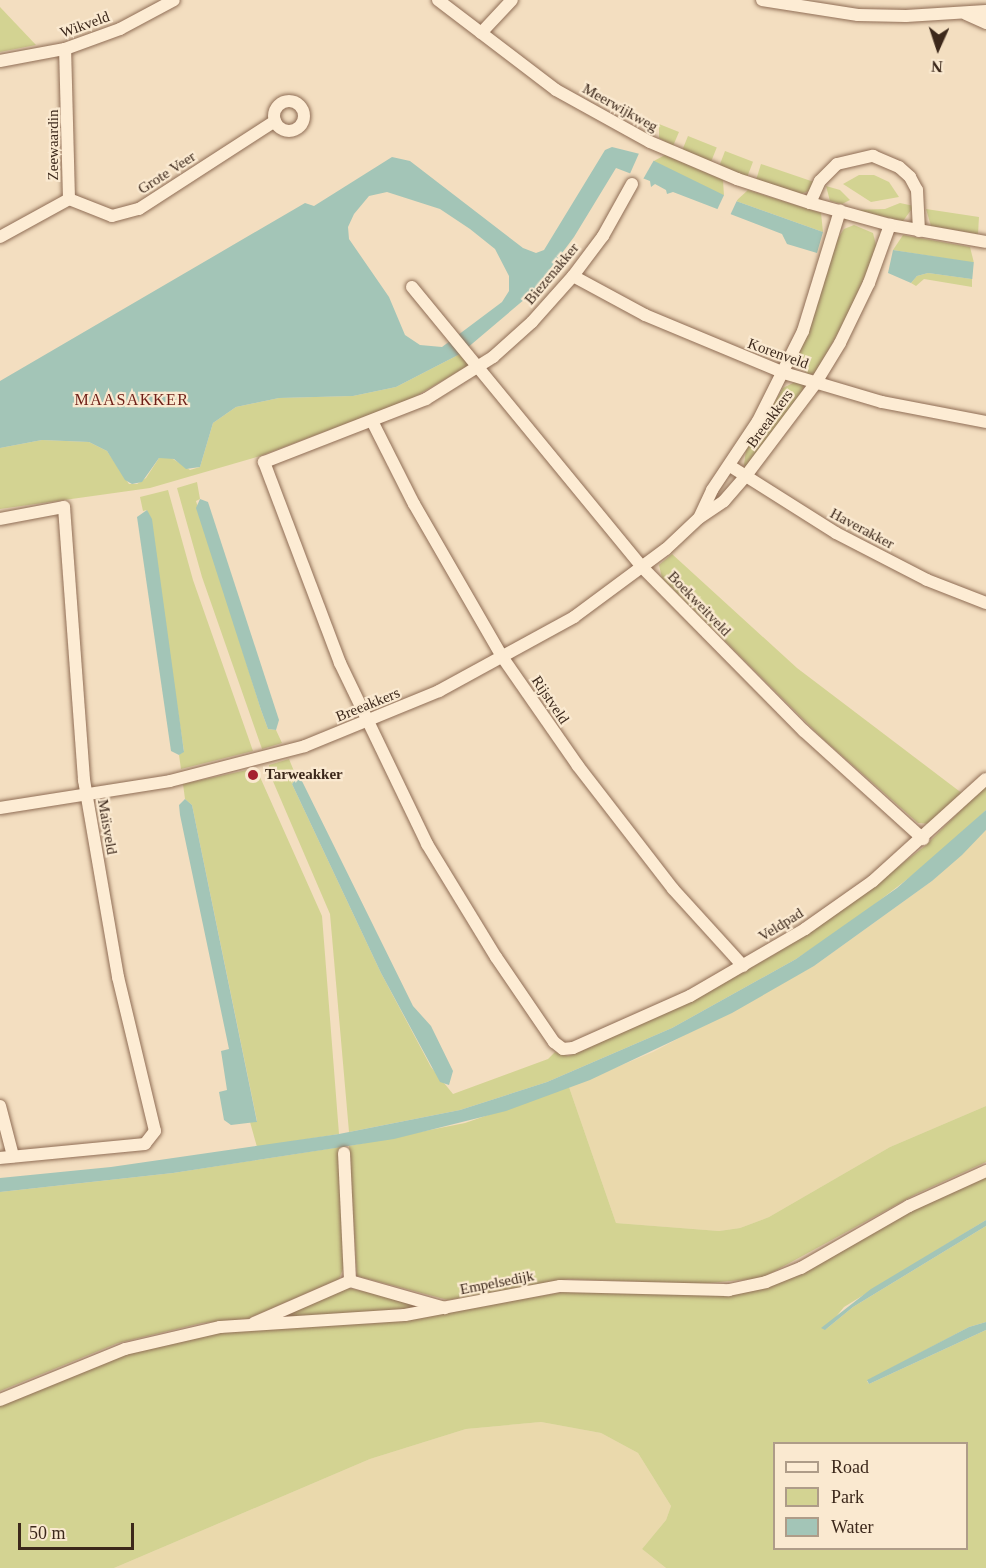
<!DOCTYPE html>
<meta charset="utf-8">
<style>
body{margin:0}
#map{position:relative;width:986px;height:1568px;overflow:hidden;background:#f3dec0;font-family:"Times New Roman",serif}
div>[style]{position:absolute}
.farmland>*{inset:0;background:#ead9ac}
.green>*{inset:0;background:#d3d392;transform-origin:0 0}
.water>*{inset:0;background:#a3c5b7}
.pier>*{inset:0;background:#f3dec0;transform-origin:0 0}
.roads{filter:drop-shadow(0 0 2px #8f6d55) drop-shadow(0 0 2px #8f6d55)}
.minor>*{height:12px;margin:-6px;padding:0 6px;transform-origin:6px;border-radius:6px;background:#fdecd4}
.minor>.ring{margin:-6px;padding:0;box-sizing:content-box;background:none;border:12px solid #fdecd4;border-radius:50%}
.dots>*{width:16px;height:16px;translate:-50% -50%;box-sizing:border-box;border:3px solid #fae9d0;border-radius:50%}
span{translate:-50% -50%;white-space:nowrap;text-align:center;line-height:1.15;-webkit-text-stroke:4.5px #fae9d0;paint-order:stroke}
.street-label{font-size:15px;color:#3c281b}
.poi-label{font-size:15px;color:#3c281b;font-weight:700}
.left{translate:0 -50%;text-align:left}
.neighbourhood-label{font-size:16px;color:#6e1e16;letter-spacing:1.5px}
.legend{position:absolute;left:773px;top:1442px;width:195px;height:108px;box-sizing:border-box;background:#fae9d0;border:2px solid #ae9c88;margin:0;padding:8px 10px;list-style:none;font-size:18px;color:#3c281b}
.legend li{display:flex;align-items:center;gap:12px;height:30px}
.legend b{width:30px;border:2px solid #ae9c88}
.north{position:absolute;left:908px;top:18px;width:60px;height:60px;-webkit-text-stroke:4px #fae9d0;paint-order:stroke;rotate:183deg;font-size:16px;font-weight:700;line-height:24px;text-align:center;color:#3c281b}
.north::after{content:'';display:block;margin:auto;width:21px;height:27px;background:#3c281b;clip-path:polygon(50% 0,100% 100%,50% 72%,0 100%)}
.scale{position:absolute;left:18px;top:1523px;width:116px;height:27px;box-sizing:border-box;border:3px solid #3c281b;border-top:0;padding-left:8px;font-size:18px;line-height:21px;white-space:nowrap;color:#3c281b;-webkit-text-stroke:4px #fae9d0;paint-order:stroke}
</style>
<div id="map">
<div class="farmland">
<div style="clip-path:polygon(986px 830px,986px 1106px,890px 1147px,769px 1217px,740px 1228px,719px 1231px,616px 1223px,569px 1087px,653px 1052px,814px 966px,932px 881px)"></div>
<div style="clip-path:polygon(541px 1422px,601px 1433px,638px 1453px,671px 1506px,666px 1520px,642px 1549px,666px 1568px,114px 1568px,370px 1459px,466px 1429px)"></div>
</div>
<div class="green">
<div style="clip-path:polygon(0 7px,36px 45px,0 52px)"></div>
<div style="clip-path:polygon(659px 124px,679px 132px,673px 146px,659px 138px)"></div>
<div style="left:688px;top:136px;width:31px;height:16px;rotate:22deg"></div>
<div style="left:725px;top:151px;width:30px;height:16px;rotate:21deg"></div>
<div style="clip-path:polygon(665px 155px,723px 180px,724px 196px,652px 162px)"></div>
<div style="clip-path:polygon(761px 164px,814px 182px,809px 191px,800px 194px,756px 180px)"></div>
<div style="clip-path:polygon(874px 175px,889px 182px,899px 197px,871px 202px,843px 184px,859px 175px)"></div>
<div style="clip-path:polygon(826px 186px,840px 190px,850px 200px,842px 204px,830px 201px)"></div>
<div style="clip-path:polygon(748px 190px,821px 213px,823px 232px,736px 201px)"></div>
<div style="clip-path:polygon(900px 203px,914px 206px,903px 221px,855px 210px,885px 209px)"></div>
<div style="clip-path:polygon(926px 209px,979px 217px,978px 234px,931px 226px)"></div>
<div style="clip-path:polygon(854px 225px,873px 233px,877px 249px,845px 321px,815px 373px,809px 375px,801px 367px,800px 351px,838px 238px,844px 229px)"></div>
<div style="clip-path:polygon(903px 235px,970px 247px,974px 263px,893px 250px)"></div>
<div style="clip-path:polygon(928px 273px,972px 279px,972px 287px,924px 279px,916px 286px,911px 283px,917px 276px)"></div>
<div style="clip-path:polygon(460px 354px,469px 365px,411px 399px,260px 456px,150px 488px,0 509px,0 448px,42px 440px,89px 442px,107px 451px,129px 484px,137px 484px,146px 478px,159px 458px,170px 457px,190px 470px,200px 467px,213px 423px,236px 407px,279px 398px,353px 396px,396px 387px)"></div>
<div style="clip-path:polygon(795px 382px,804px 385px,803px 390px,747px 467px,744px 465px,746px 450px,783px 388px)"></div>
<div style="clip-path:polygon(197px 482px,200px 499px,196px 501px,261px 710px,268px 729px,276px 730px,282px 743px,262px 749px,202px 577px,177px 488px)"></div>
<div style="clip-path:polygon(168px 490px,193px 580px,253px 751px,181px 769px,179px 755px,184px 751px,147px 510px,143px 511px,140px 497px)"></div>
<div style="clip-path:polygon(672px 554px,797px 668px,963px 794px,932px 824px,918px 823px,822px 738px,662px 578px,659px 565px)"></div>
<div style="clip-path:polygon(289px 759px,296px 776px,292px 784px,381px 973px,431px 1067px,453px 1094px,548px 1059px,555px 1052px,568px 1056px,582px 1051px,718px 986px,775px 954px,869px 889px,925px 846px,986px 785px,986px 810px,940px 854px,849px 924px,796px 959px,672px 1028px,547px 1082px,460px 1110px,349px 1132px,330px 914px,269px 772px,269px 765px)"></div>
<div style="clip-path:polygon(256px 768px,322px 916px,339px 1134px,257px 1147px,250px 1122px,257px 1121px,192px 805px,185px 799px,183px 784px)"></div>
<div style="clip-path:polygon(569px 1087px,616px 1223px,719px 1231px,740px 1228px,769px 1217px,890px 1147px,986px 1106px,986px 1162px,916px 1194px,762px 1278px,699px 1284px,568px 1279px,448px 1300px,357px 1276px,349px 1146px,465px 1123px)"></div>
<div style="clip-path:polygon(340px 1147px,345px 1264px,339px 1279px,247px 1319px,202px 1323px,118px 1343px,0 1391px,0 1192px,173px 1173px)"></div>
<div style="clip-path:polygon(evenodd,986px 1175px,986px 1220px,844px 1307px,825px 1330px,853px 1307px,986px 1226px,986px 1322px,969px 1327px,867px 1381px,869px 1384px,986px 1330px,986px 1568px,666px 1568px,642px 1549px,666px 1520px,671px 1506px,638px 1453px,601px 1433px,541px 1422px,466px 1429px,370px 1459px,114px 1568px,0 1568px,0 1404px,137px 1350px,222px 1331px,378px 1323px,576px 1290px,700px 1294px,801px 1275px,894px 1219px,986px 1175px,774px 1444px,966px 1444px,966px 1548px,774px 1548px,774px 1444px)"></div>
<div style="clip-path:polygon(348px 1288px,427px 1305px,393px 1311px,271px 1319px)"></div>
</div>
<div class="water">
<div style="clip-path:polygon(evenodd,612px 147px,640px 154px,736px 201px,823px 232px,817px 253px,787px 244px,782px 234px,673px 192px,667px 194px,666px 190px,655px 184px,651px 187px,650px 181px,616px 168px,574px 237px,532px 293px,460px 354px,396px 387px,353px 396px,279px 398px,236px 407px,213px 423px,200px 467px,186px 469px,174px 459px,159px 458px,142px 482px,132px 484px,125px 480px,107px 451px,89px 442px,42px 440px,0 448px,0 381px,305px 203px,314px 206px,392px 157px,410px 161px,523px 248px,536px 253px,544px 250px,605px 150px,612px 147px,387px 192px,440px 209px,470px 229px,495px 249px,509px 276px,509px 291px,502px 302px,442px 347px,420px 345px,405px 335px,389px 297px,349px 239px,348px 227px,354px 214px,369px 196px,387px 192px)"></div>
<div style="clip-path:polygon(893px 250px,986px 264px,986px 281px,928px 273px,917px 276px,911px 283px,888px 273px)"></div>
<div style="clip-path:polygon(200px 499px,208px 502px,279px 720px,276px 730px,268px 729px,261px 710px,196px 508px)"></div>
<div style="clip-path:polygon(147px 510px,152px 519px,184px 752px,179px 755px,171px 751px,137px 517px)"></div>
<div style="clip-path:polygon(299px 775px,413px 1006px,431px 1026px,453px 1071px,449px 1085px,440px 1082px,381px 973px,292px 784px)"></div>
<div style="clip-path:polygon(185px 799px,192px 805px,257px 1122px,231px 1125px,224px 1120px,219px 1092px,227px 1090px,221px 1051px,229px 1049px,180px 815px,179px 805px)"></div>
<div style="clip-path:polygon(986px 810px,986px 830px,962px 855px,932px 881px,814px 966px,732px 1013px,590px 1080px,506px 1111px,394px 1139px,173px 1173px,0 1192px,0 1178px,111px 1167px,339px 1134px,460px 1110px,547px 1082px,672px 1028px,796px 959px,897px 888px)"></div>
<div style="clip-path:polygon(986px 1220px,986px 1226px,853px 1307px,825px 1330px,821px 1328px,871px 1289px)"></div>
<div style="clip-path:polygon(986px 1322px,986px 1330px,869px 1384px,867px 1380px,969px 1327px)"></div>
</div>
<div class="pier">
<div style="clip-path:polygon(640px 151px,654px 160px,642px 181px,629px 176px)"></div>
<div style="left:725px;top:193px;width:14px;height:23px;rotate:25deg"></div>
<div style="clip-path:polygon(974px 260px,986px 261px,986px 284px,972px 282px)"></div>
</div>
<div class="roads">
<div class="minor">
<div style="left:438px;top:0;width:148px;rotate:37.3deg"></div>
<div style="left:556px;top:90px;width:107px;rotate:29deg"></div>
<div style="left:650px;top:142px;width:95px;rotate:23deg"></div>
<div style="left:737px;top:179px;width:77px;rotate:18.2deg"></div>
<div style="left:810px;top:203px;width:83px;rotate:15.4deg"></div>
<div style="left:890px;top:225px;width:97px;rotate:10deg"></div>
<div style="left:762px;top:0;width:97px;rotate:8.9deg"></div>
<div style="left:858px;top:15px;width:48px;rotate:1.2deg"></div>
<div style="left:906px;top:16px;width:80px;rotate:-3.6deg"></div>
<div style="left:966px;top:14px;width:22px;rotate:24deg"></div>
<div style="left:481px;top:33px;width:45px;rotate:-46.8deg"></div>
<div style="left:0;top:61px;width:66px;rotate:-10.5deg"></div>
<div style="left:65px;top:49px;width:59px;rotate:-20deg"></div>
<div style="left:120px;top:29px;width:61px;rotate:-28.2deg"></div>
<div class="ring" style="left:274px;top:101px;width:18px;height:18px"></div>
<div style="left:632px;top:184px;width:60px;rotate:119.1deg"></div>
<div style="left:603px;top:236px;width:50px;rotate:126.9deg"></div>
<div style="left:573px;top:276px;width:62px;rotate:131.7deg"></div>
<div style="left:532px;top:322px;width:52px;rotate:138.1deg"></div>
<div style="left:493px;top:357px;width:79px;rotate:147.9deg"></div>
<div style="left:426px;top:399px;width:174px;rotate:158.7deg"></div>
<div style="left:264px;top:462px;width:215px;rotate:69.3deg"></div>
<div style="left:340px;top:663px;width:201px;rotate:64.3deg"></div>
<div style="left:427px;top:844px;width:132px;rotate:58.6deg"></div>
<div style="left:496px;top:957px;width:103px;rotate:55.7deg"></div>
<div style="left:554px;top:1042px;width:11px;rotate:38deg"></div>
<div style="left:563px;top:1049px;width:10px;rotate:-6deg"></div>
<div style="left:573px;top:1048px;width:128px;rotate:-24deg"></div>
<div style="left:690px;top:996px;width:133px;rotate:-30.2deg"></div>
<div style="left:805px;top:929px;width:83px;rotate:-35.2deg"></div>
<div style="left:873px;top:881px;width:152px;rotate:-42.1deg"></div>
<div style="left:69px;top:199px;width:46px;rotate:21.6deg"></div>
<div style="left:112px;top:216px;width:28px;rotate:-15deg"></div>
<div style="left:139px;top:209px;width:162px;rotate:-32.9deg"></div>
<div style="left:810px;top:203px;width:24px;rotate:-66deg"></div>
<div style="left:820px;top:181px;width:24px;rotate:-45deg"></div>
<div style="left:837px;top:164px;width:37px;rotate:-13deg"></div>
<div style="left:873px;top:156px;width:28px;rotate:23deg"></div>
<div style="left:899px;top:167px;width:15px;rotate:42deg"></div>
<div style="left:910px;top:177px;width:15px;rotate:62deg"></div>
<div style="left:917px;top:190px;width:41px;rotate:87.2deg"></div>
<div style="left:0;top:237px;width:79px;rotate:-28.8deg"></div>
<div style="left:69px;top:199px;width:150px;rotate:-91.5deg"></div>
<div style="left:573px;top:276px;width:82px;rotate:28.4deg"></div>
<div style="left:645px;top:315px;width:151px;rotate:22.6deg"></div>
<div style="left:784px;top:373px;width:102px;rotate:16.5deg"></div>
<div style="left:882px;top:402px;width:106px;rotate:10.9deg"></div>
<div style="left:412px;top:287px;width:364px;rotate:50.6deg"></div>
<div style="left:643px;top:568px;width:229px;rotate:45.4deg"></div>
<div style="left:804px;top:731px;width:161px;rotate:42.2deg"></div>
<div style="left:373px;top:423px;width:91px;rotate:63.2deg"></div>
<div style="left:414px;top:504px;width:178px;rotate:60deg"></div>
<div style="left:503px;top:658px;width:131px;rotate:55.2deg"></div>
<div style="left:578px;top:766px;width:155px;rotate:52.3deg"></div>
<div style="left:673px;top:889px;width:104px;rotate:47.7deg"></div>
<div style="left:730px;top:466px;width:125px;rotate:32.3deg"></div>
<div style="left:836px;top:533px;width:102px;rotate:27.3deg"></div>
<div style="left:927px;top:580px;width:63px;rotate:21.3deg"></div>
<div style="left:700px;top:516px;width:29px;rotate:-65deg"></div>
<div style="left:712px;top:490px;width:83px;rotate:-56.3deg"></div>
<div style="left:758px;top:421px;width:101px;rotate:-63.4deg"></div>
<div style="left:803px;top:331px;width:126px;rotate:-72.9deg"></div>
<div style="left:0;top:519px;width:65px;rotate:-10.6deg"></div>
<div style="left:64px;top:507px;width:274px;rotate:85.8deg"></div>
<div style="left:84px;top:780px;width:200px;rotate:80.2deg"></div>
<div style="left:118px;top:977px;width:158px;rotate:76.5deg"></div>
<div style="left:155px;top:1131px;width:16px;rotate:128deg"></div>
<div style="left:145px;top:1144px;width:146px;rotate:174.5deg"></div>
<div style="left:0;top:808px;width:172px;rotate:-9deg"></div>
<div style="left:170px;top:781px;width:139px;rotate:-14.5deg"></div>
<div style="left:305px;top:746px;width:145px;rotate:-22.3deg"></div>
<div style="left:439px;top:691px;width:154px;rotate:-28.7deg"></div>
<div style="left:574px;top:617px;width:114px;rotate:-36.5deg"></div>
<div style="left:666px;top:549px;width:45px;rotate:-43.2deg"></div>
<div style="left:699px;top:518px;width:30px;rotate:-34deg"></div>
<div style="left:724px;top:501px;width:32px;rotate:-49deg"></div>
<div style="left:745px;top:477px;width:116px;rotate:-53deg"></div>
<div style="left:815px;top:384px;width:48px;rotate:-58.6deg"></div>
<div style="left:840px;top:343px;width:67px;rotate:-64.2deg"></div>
<div style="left:869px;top:283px;width:62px;rotate:-70.1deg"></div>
<div style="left:0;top:1106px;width:52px;rotate:75.4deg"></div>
<div style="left:344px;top:1153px;width:128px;rotate:87.3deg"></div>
<div style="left:254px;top:1323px;width:105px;rotate:-23.6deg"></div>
<div style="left:350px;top:1281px;width:99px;rotate:15.9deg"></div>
<div style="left:0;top:1400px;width:135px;rotate:-22.2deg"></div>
<div style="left:125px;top:1349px;width:98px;rotate:-13deg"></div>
<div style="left:220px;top:1327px;width:185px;rotate:-3.7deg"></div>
<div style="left:405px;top:1315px;width:158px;rotate:-10.6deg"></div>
<div style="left:560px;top:1286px;width:169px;rotate:1.4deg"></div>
<div style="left:729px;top:1290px;width:38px;rotate:-12deg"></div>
<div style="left:766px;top:1282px;width:38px;rotate:-22deg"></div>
<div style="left:801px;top:1268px;width:125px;rotate:-29.9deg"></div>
<div style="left:909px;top:1206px;width:85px;rotate:-24.4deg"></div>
</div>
</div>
<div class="dots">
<div style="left:253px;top:775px;background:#a51e2e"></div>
</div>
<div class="street-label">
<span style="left:85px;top:25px;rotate:-20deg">Wikveld</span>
<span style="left:620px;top:108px;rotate:29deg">Meerwijkweg</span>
<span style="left:54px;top:145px;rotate:-90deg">Zeewaardin</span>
<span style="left:167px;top:173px;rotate:-33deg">Grote Veer</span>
<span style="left:552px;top:274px;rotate:-50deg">Biezenakker</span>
<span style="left:778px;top:354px;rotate:20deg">Korenveld</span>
<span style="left:770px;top:419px;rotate:-54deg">Breeakkers</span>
<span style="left:862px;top:529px;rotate:28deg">Haverakker</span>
<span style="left:699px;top:604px;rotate:46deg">Boekweitveld</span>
<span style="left:550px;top:700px;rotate:56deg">Rijstveld</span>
<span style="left:368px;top:705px;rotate:-22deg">Breeakkers</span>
<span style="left:107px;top:827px;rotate:80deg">Maïsveld</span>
<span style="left:781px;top:925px;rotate:-32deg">Veldpad</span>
<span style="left:497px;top:1283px;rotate:-11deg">Empelsedijk</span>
</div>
<div class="poi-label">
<span class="left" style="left:265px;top:775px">Tarweakker</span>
</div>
<div class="neighbourhood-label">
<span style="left:132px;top:400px">MAASAKKER</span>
</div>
<ul class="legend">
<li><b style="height:8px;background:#fdecd4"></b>Road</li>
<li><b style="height:16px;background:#d3d392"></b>Park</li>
<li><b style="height:16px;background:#a3c5b7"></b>Water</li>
</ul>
<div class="north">N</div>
<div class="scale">50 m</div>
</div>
